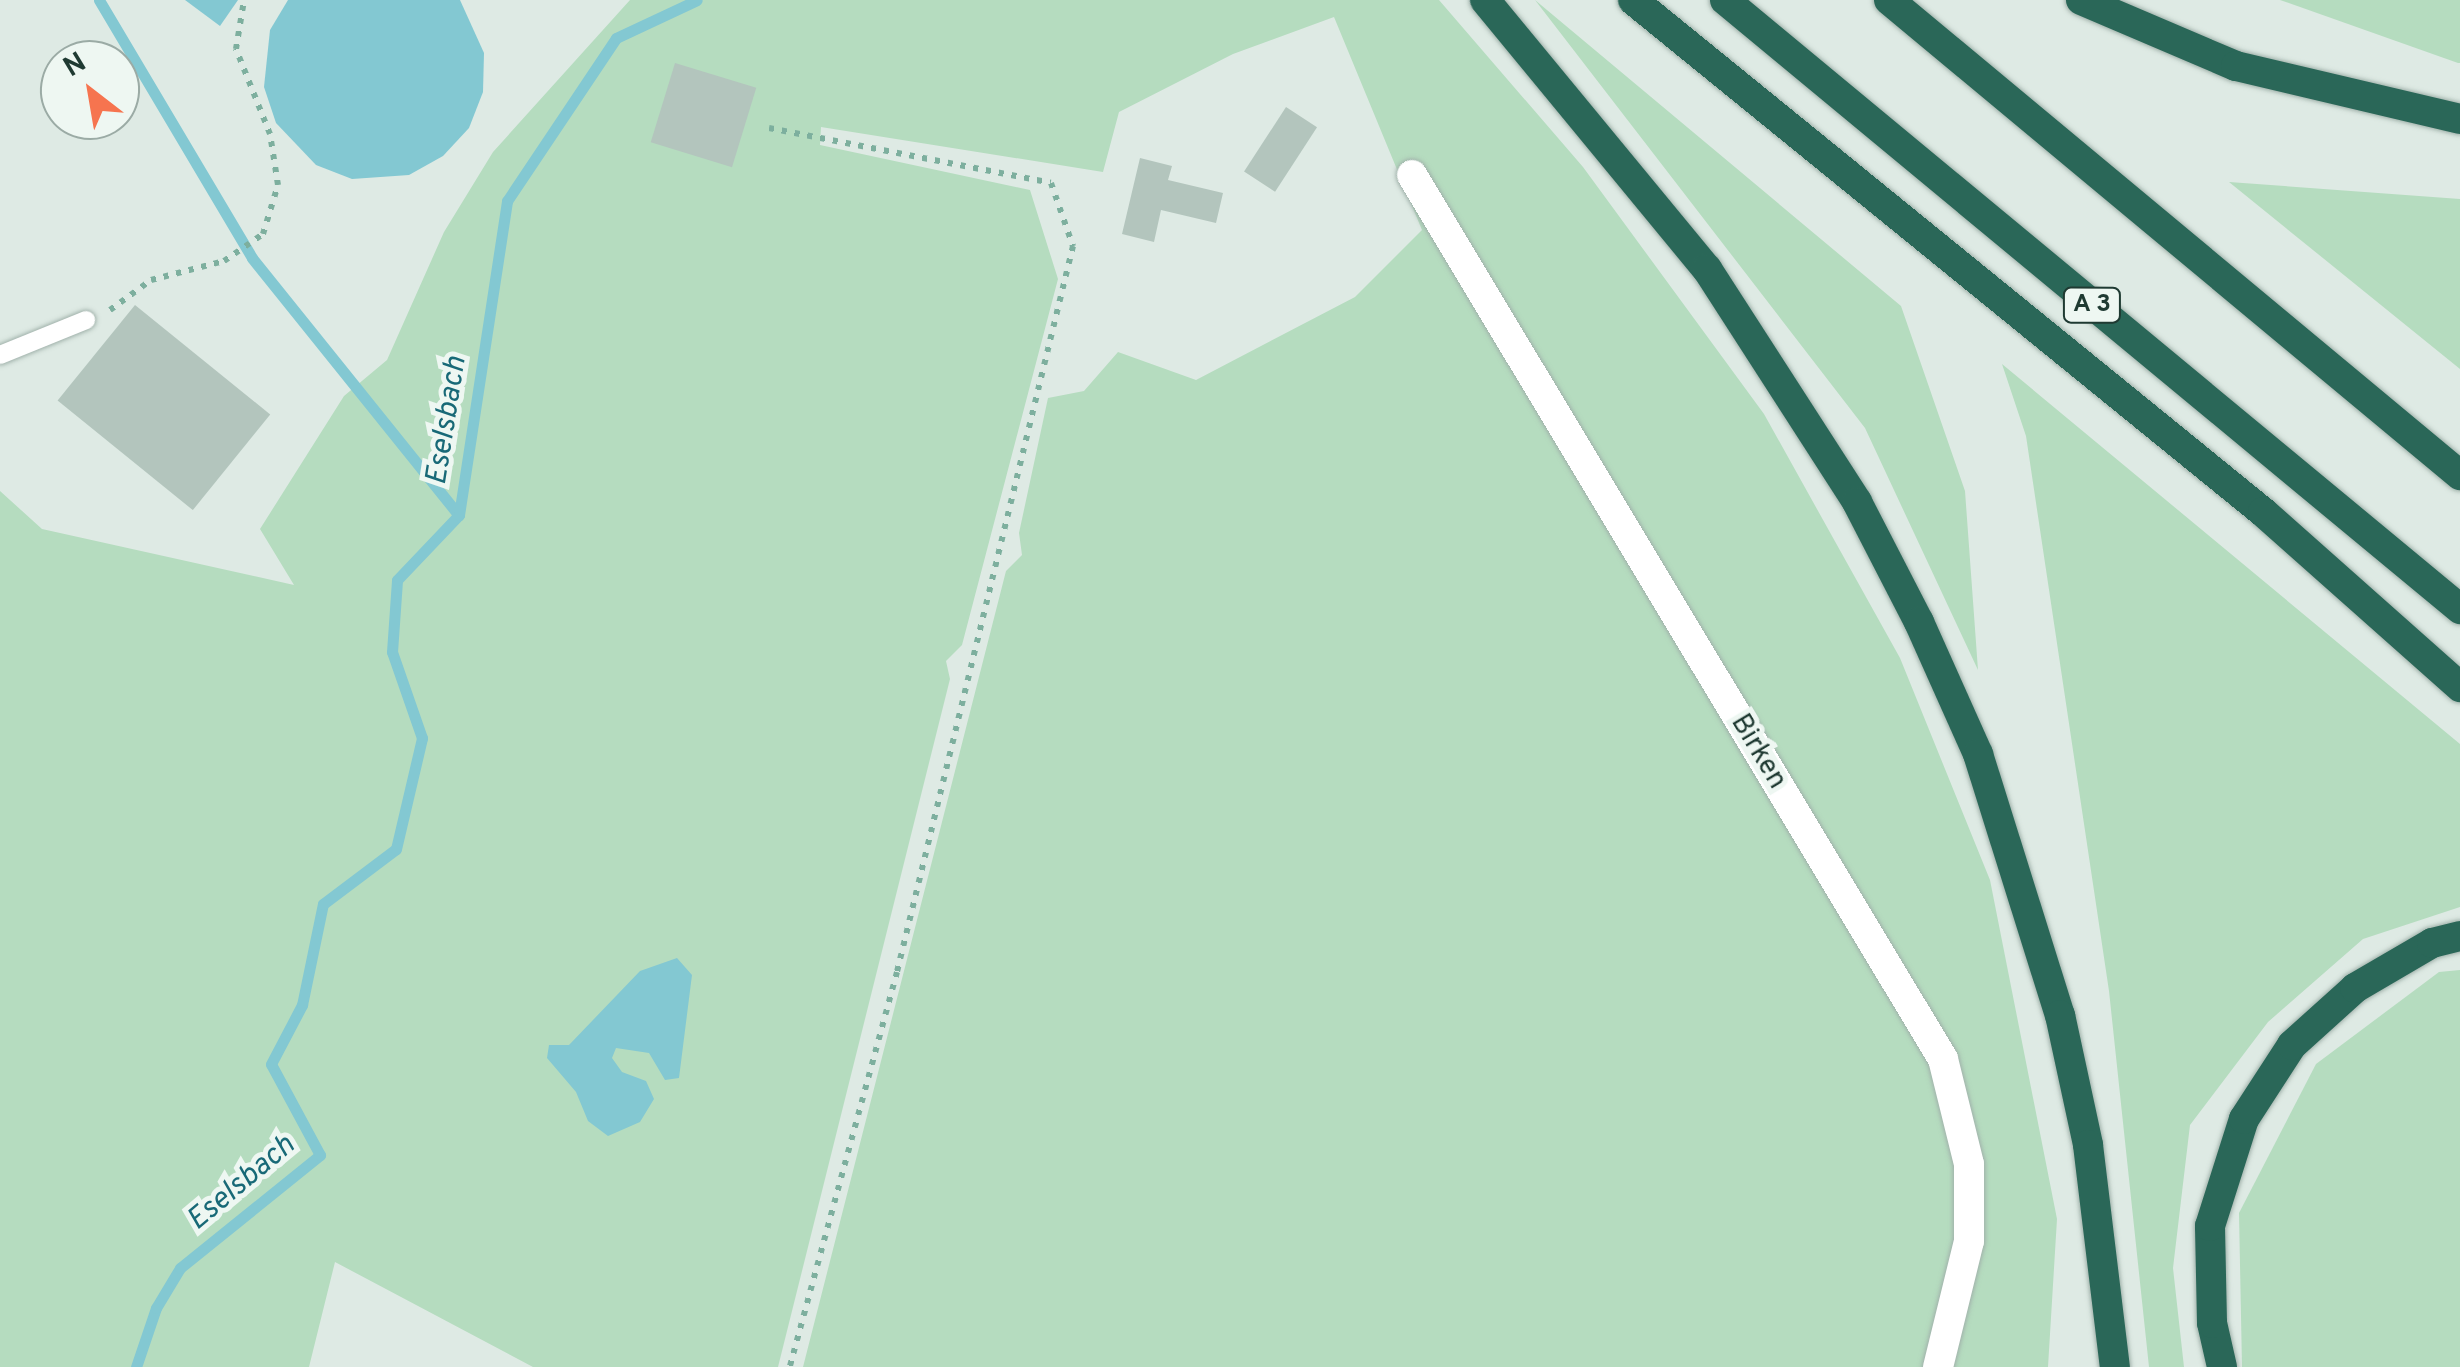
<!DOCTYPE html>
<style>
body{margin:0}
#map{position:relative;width:2460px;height:1367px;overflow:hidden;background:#deeae4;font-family:Overpass,sans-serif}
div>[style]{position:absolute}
.green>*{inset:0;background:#b5dcbf}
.water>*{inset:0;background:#83c8d2}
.stream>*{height:11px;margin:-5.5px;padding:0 5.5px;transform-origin:5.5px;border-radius:5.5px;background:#83c8d2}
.building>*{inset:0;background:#b3c5bd;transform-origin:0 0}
.path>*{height:6px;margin-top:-3px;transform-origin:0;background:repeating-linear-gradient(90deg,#7daf9e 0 5px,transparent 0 13px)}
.roads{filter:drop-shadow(0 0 2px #a1b2ab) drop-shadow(0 0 2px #a1b2ab)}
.lane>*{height:18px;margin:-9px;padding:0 9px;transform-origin:9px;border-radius:9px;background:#fff}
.street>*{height:30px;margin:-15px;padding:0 15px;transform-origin:15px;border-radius:15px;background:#fff}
.highway>*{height:30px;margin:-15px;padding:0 15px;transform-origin:15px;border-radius:15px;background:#2a6758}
span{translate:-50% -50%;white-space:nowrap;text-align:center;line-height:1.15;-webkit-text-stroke:10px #eef7f2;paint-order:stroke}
.shield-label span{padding:2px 8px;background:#eef7f2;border:2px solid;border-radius:8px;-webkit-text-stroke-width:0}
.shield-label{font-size:25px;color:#1f3a32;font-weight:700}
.street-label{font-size:28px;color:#1f3a32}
.water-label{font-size:30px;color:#186977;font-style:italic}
.north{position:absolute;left:40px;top:40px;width:100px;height:100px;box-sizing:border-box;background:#eef7f2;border:2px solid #9baba5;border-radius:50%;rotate:329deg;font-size:28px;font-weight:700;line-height:40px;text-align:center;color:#1f3a32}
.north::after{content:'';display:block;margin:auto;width:35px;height:45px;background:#f6744f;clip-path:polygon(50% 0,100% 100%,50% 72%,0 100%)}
</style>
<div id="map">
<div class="green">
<div style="clip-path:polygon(630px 0,1439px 0,1583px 167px,1764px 414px,1900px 658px,1990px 880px,2057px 1219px,2048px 1367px,803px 1367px,1006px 571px,1022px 555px,1019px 533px,1048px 398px,1084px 391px,1118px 352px,1196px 380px,1355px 297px,1422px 230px,1334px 17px,1233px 54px,1119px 112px,1103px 172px,821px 127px,820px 145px,1030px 190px,1058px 279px,962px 645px,946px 661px,950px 679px,778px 1367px,533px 1367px,335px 1262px,309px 1367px,0 1367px,0 491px,42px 529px,294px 585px,260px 529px,344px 396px,387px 360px,444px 232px,493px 152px)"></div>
<div style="clip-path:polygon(1535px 0,1901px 306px,1965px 491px,1978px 670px,1865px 428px)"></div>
<div style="clip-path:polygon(2280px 0,2460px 0,2460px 63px,2458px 63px)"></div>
<div style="clip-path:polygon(2229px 182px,2460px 199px,2460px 369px)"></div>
<div style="clip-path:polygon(2002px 364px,2460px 744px,2460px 907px,2363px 939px,2268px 1022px,2190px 1125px,2173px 1268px,2184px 1367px,2149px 1367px,2109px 991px,2026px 436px)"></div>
<div style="clip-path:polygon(2460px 970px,2460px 1367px,2242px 1367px,2239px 1213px,2316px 1064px,2439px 972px)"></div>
</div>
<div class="water">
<div style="clip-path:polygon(185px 0,238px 0,220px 26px)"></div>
<div style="clip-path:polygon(288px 0,460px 0,484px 53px,483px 92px,469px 128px,443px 156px,409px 175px,352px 179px,316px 165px,276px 123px,264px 87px,270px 30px)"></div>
<div style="clip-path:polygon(677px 958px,692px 975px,679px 1078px,665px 1080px,649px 1053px,616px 1048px,612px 1058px,622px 1072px,646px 1081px,654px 1099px,640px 1122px,608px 1136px,588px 1121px,576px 1092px,547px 1058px,549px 1045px,569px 1045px,640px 971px)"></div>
</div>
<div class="stream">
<div style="left:99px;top:0;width:300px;rotate:59.3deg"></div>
<div style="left:252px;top:258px;width:330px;rotate:51.2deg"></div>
<div style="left:136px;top:1367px;width:62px;rotate:-71.3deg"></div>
<div style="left:156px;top:1308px;width:47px;rotate:-59deg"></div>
<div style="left:180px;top:1268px;width:180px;rotate:-38.9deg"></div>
<div style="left:320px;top:1155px;width:103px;rotate:-118.3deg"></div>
<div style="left:271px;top:1064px;width:67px;rotate:-62.3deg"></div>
<div style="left:302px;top:1005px;width:103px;rotate:-78.3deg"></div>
<div style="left:323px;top:904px;width:91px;rotate:-37deg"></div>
<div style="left:396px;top:849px;width:114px;rotate:-76.8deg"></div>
<div style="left:422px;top:738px;width:91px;rotate:-109.2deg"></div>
<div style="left:392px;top:652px;width:72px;rotate:-86deg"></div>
<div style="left:397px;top:580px;width:90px;rotate:-46.4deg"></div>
<div style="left:459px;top:515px;width:318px;rotate:-81.3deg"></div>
<div style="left:507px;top:201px;width:196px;rotate:-56.2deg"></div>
<div style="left:616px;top:38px;width:89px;rotate:-25.1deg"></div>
</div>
<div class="building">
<div style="left:675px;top:63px;width:85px;height:83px;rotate:17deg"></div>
<div style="left:1286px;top:107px;width:37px;height:77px;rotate:33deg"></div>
<div style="clip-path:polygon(1140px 158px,1172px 166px,1168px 180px,1223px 193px,1216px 223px,1161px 210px,1154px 242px,1122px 234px)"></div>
<div style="left:135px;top:305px;width:174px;height:123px;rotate:39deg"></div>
</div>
<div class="path">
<div style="left:769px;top:128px;width:287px;rotate:11deg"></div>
<div style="left:1051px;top:183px;width:67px;rotate:70.8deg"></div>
<div style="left:1073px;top:246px;width:747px;rotate:103.63deg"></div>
<div style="left:897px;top:972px;width:409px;rotate:105.2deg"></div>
<div style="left:110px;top:310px;width:51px;rotate:-36.2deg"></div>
<div style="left:151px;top:280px;width:75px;rotate:-14.6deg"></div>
<div style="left:224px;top:261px;width:47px;rotate:-34.7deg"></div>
<div style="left:263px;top:234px;width:51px;rotate:-73deg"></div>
<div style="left:278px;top:185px;width:52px;rotate:-98.9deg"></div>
<div style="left:270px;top:134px;width:92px;rotate:-111.8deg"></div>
<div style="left:236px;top:49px;width:50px;rotate:-80.7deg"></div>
</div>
<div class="roads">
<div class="lane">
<div style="left:0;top:355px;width:93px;rotate:-22.1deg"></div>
</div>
<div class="street">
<div style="left:1412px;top:175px;width:1031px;rotate:59.01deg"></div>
<div style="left:1943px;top:1059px;width:108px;rotate:76.1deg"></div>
<div style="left:1969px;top:1164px;width:77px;rotate:90deg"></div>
<div style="left:1969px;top:1241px;width:130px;rotate:103.8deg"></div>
</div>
<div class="highway">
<div style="left:1485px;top:0;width:349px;rotate:50.5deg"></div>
<div style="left:1707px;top:269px;width:277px;rotate:57.2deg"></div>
<div style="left:1857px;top:502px;width:135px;rotate:62.7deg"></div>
<div style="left:1919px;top:622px;width:145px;rotate:65.9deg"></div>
<div style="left:1978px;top:754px;width:274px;rotate:72.6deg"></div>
<div style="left:2060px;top:1015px;width:133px;rotate:77.8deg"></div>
<div style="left:2088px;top:1145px;width:224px;rotate:83.1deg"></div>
<div style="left:1633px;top:0;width:812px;rotate:39.1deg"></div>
<div style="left:2263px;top:512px;width:264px;rotate:41.6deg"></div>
<div style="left:1725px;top:0;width:955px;rotate:39.64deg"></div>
<div style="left:1889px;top:0;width:743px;rotate:39.76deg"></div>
<div style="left:2081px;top:0;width:168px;rotate:23.1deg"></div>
<div style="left:2236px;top:66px;width:230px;rotate:13.3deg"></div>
<div style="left:2222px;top:1367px;width:45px;rotate:-102.8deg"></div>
<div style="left:2212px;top:1323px;width:97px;rotate:-91.2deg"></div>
<div style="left:2210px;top:1226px;width:112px;rotate:-72.4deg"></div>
<div style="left:2244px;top:1119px;width:88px;rotate:-57deg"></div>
<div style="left:2292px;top:1045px;width:85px;rotate:-42.1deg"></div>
<div style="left:2355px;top:988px;width:89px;rotate:-30.3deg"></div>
<div style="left:2432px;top:943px;width:29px;rotate:-14deg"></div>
</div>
</div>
<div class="shield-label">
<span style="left:2092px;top:305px">A 3</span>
</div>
<div class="street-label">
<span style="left:1758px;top:752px;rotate:59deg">Birken</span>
</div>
<div class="water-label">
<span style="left:448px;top:421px;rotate:-81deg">Eselsbach</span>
<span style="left:242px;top:1184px;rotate:-40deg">Eselsbach</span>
</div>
<div class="north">N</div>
</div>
